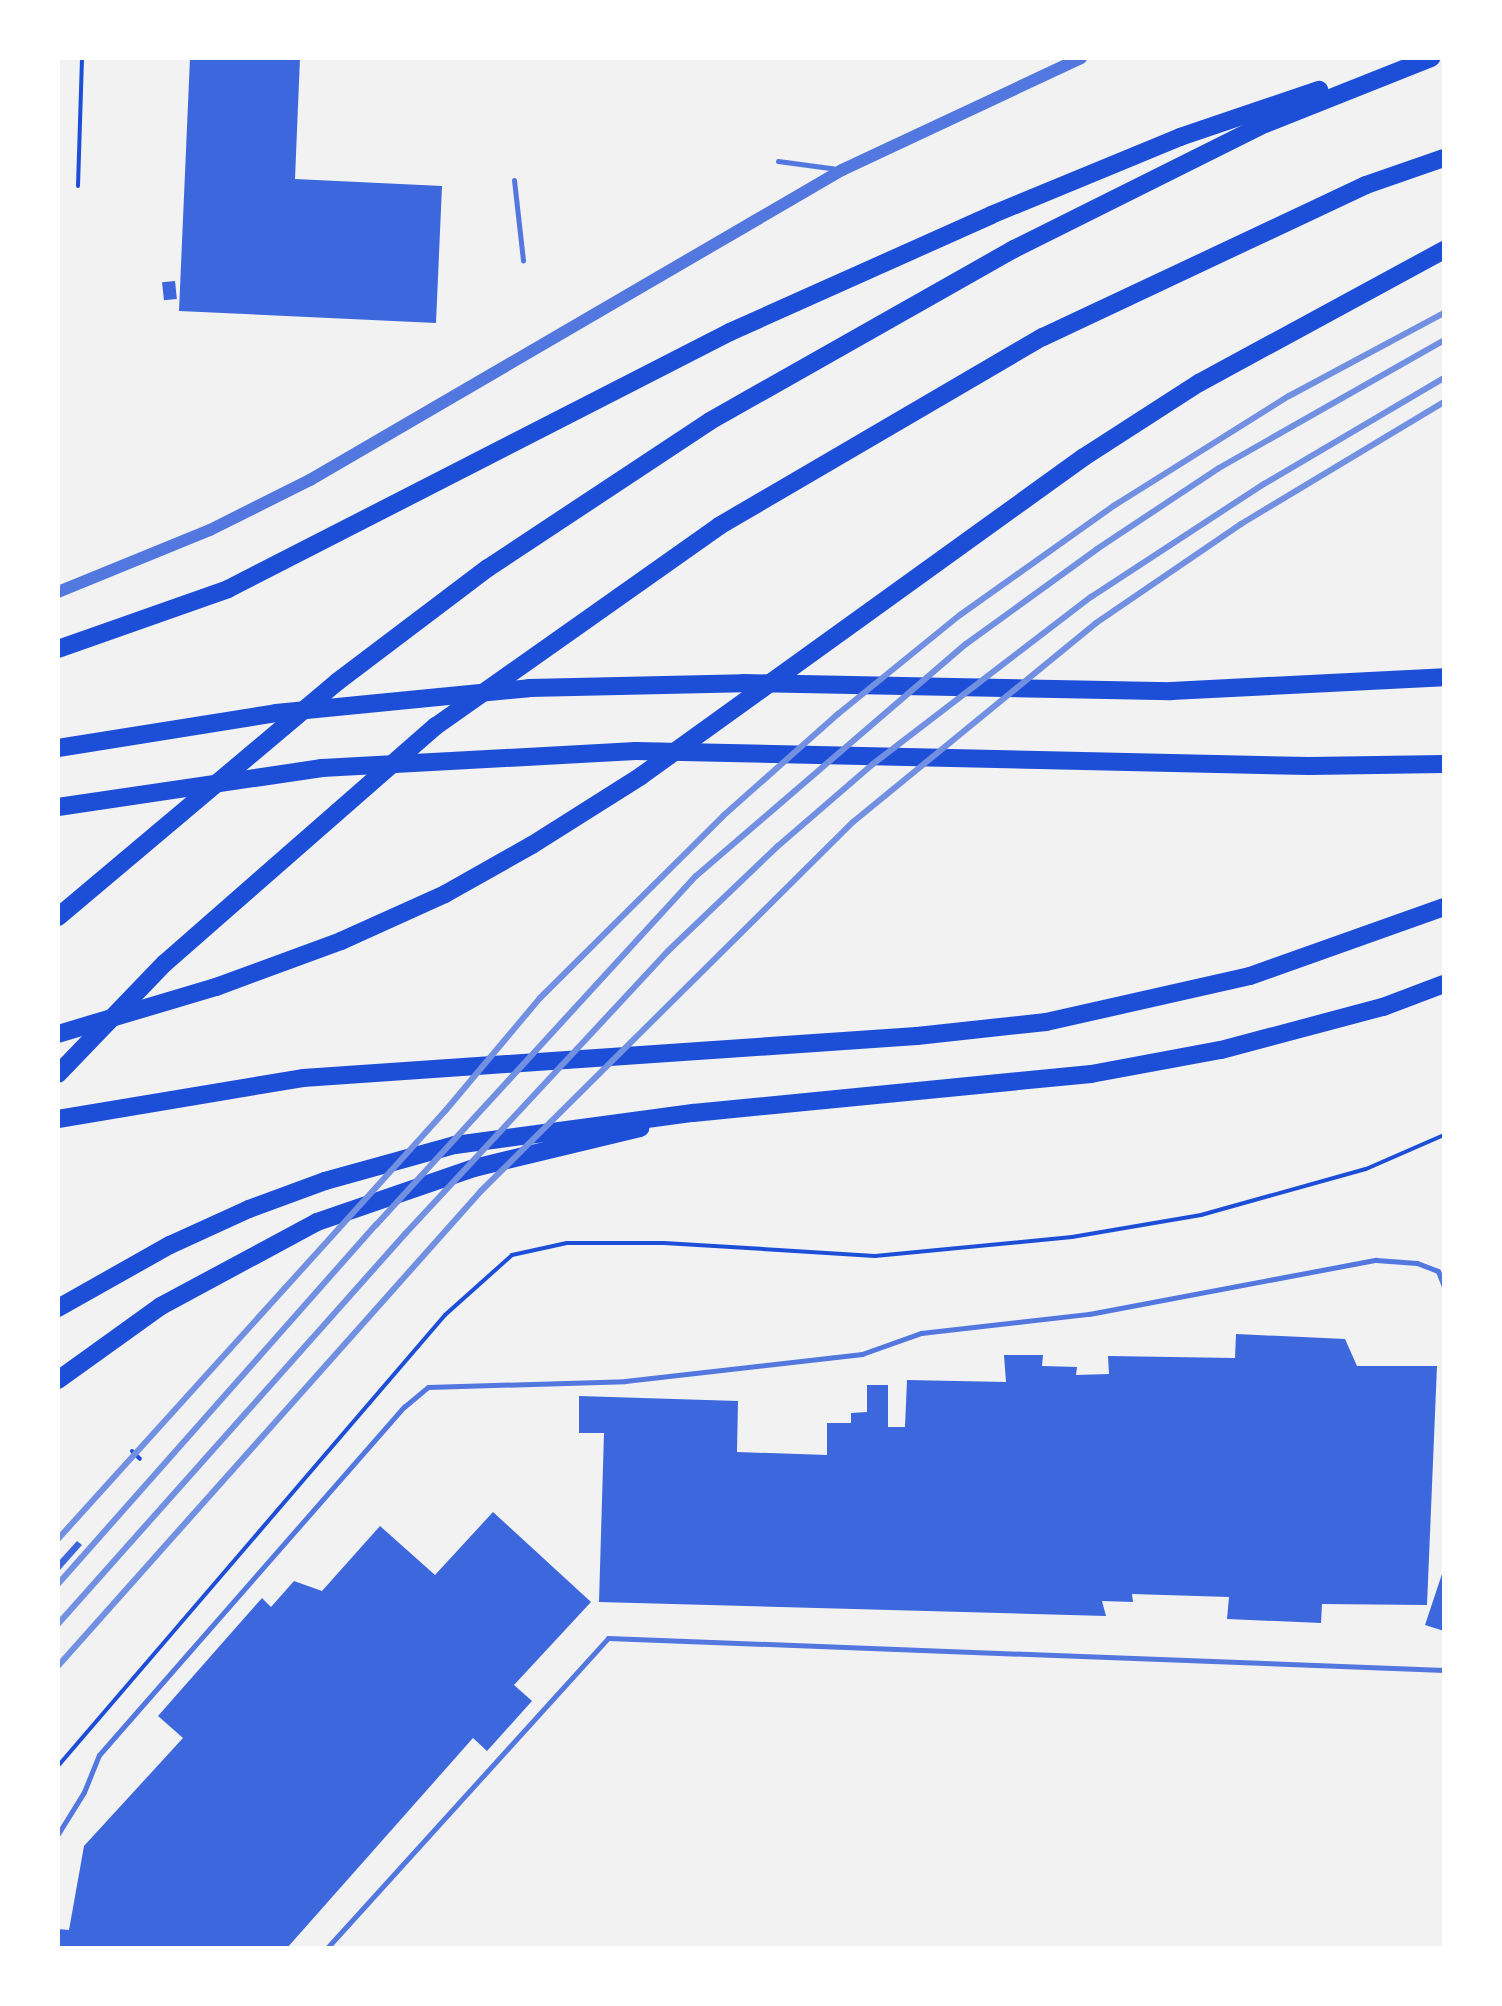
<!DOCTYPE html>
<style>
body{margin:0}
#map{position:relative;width:1502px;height:2006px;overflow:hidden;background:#f2f2f2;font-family:Barlow,sans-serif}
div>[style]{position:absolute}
.building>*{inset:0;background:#3d67dc;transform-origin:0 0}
.path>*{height:4px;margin:-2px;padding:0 2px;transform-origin:2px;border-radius:2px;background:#1d4ed8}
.service>*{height:5px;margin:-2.5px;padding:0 2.5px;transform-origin:2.5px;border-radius:2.5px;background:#5277de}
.tertiary>*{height:12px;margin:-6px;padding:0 6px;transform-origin:6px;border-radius:6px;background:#5277de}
.motorway>*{height:18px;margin:-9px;padding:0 9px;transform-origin:9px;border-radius:9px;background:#1d4ed8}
.rail>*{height:6px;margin:-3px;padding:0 3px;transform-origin:3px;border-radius:3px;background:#7290e2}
span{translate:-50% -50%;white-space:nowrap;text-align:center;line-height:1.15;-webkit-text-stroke:6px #fff;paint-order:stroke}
.frame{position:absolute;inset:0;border:60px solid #fff;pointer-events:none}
</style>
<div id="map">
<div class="building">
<div style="clip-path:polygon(190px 58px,300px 58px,295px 179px,442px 186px,436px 323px,179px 311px)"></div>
<div style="left:175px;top:281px;width:18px;height:13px;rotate:84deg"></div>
<div style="clip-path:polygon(1236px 1334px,1345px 1339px,1357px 1366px,1437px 1366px,1427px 1605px,1322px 1604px,1321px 1623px,1227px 1619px,1229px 1597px,1132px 1594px,1133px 1602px,1102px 1601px,1106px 1616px,599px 1602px,604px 1433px,579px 1433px,579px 1396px,738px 1401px,737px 1452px,827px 1455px,827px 1423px,851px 1423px,851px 1413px,867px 1412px,867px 1385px,888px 1385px,888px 1427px,905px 1427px,907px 1380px,1006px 1382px,1004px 1355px,1043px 1355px,1042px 1366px,1077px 1367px,1076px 1375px,1109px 1374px,1108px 1356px,1235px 1358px)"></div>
<div style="clip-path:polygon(493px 1512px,591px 1602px,514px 1685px,532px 1701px,487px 1751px,473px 1738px,287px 1948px,58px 1948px,58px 1929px,69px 1930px,84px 1846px,183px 1738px,158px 1716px,262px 1598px,271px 1607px,294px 1581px,322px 1591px,380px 1526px,435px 1575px)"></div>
<div style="clip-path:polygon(77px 1541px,82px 1545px,58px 1572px,58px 1562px)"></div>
<div style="clip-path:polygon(1444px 1568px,1444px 1631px,1425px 1625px)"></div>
</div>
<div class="path">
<div style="left:78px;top:186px;width:128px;rotate:-88.2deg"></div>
<div style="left:132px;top:1451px;width:11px;rotate:45deg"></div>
<div style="left:58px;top:1766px;width:594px;rotate:-49.37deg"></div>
<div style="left:445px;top:1315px;width:90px;rotate:-41.8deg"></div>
<div style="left:512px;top:1255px;width:56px;rotate:-12.3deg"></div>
<div style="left:567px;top:1243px;width:97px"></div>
<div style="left:664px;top:1243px;width:211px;rotate:3.5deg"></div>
<div style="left:875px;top:1256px;width:198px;rotate:-5.5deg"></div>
<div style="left:1072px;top:1237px;width:131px;rotate:-9.7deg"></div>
<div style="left:1201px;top:1215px;width:171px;rotate:-15.6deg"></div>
<div style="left:1366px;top:1169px;width:85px;rotate:-23.6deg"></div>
</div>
<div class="service">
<div style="left:778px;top:161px;width:60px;rotate:7.7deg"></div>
<div style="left:514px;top:180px;width:81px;rotate:83.6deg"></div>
<div style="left:58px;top:1834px;width:49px;rotate:-58.2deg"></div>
<div style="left:84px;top:1792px;width:40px;rotate:-68deg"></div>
<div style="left:99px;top:1755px;width:463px;rotate:-48.8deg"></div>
<div style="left:404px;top:1407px;width:31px;rotate:-40deg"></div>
<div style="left:428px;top:1387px;width:197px;rotate:-1.7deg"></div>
<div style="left:625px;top:1381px;width:239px;rotate:-6.5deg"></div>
<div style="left:862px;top:1354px;width:63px;rotate:-19.6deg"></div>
<div style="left:921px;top:1333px;width:169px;rotate:-6.5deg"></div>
<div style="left:1089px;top:1314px;width:292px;rotate:-10.7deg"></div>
<div style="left:1376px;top:1260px;width:41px;rotate:4.2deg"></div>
<div style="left:1417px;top:1263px;width:22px;rotate:21deg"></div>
<div style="left:1438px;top:1271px;width:17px;rotate:69deg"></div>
<div style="left:327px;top:1948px;width:418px;rotate:-47.8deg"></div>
<div style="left:608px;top:1638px;width:837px;rotate:2.19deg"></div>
</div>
<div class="tertiary">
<div style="left:58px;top:592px;width:164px;rotate:-22.2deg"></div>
<div style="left:210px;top:530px;width:112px;rotate:-26.6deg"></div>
<div style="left:310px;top:480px;width:616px;rotate:-30.23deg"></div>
<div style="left:842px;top:170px;width:264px;rotate:-25.1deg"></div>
</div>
<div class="motorway">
<div style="left:58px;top:649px;width:180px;rotate:-19.4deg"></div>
<div style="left:228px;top:589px;width:564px;rotate:-27.11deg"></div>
<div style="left:730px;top:332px;width:286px;rotate:-24.1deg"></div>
<div style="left:991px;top:215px;width:204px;rotate:-22.4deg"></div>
<div style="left:1180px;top:137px;width:147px;rotate:-18.7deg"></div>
<div style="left:58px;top:748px;width:221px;rotate:-9.1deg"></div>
<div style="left:276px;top:713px;width:254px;rotate:-5.6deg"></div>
<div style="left:529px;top:688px;width:214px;rotate:-1.3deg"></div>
<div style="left:743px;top:683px;width:428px;rotate:1.1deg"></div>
<div style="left:1171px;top:691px;width:273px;rotate:-2.9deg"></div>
<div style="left:58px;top:807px;width:267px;rotate:-8.4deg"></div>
<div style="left:322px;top:768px;width:314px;rotate:-3.1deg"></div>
<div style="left:636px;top:751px;width:673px;rotate:1.28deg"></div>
<div style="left:1309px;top:766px;width:135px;rotate:-0.8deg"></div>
<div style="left:58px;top:917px;width:365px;rotate:-40.1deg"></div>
<div style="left:337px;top:682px;width:189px;rotate:-37.1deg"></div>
<div style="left:488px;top:568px;width:266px;rotate:-33.5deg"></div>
<div style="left:710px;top:421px;width:349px;rotate:-29.5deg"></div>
<div style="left:1014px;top:249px;width:280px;rotate:-26.5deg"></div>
<div style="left:1265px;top:124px;width:179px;rotate:-21.7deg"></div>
<div style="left:58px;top:1034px;width:165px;rotate:-16.6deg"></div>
<div style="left:216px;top:987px;width:133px;rotate:-20.2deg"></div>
<div style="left:341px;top:941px;width:114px;rotate:-24.3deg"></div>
<div style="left:445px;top:894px;width:100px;rotate:-29.4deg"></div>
<div style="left:532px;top:845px;width:129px;rotate:-32.3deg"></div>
<div style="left:641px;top:776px;width:546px;rotate:-35.76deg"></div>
<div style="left:1084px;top:457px;width:137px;rotate:-32.8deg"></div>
<div style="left:1199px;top:383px;width:279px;rotate:-28.5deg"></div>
<div style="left:58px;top:1074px;width:154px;rotate:-46.1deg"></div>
<div style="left:165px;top:963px;width:360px;rotate:-41.2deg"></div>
<div style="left:436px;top:726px;width:347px;rotate:-35.2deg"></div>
<div style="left:719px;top:526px;width:375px;rotate:-30.3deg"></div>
<div style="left:1043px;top:337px;width:357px;rotate:-25.2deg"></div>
<div style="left:1366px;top:185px;width:83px;rotate:-19.1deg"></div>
<div style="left:58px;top:1119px;width:248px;rotate:-9.5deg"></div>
<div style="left:303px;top:1078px;width:615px;rotate:-3.91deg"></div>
<div style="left:917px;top:1036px;width:130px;rotate:-6.2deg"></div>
<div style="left:1046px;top:1022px;width:209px;rotate:-12.7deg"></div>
<div style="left:1250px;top:976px;width:206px;rotate:-19.6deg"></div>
<div style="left:58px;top:1308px;width:129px;rotate:-29.4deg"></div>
<div style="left:170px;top:1245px;width:87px;rotate:-24.5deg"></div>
<div style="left:249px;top:1209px;width:81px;rotate:-20.2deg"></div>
<div style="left:325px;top:1181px;width:135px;rotate:-15.5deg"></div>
<div style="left:455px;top:1145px;width:240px;rotate:-7.7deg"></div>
<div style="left:693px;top:1113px;width:400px;rotate:-5.6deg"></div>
<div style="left:1091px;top:1074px;width:132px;rotate:-10.5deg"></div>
<div style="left:1221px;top:1050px;width:168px;rotate:-14.9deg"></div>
<div style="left:1383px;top:1007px;width:65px;rotate:-20.7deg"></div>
<div style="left:58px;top:1380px;width:127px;rotate:-35.7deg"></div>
<div style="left:161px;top:1306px;width:177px;rotate:-28.3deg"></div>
<div style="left:317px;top:1222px;width:166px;rotate:-19deg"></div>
<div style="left:474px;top:1168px;width:171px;rotate:-13.5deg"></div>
</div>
<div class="rail">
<div style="left:58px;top:1539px;width:578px;rotate:-47.87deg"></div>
<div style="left:446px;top:1110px;width:146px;rotate:-50deg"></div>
<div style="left:540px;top:998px;width:258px;rotate:-44.8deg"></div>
<div style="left:723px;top:816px;width:154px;rotate:-41.6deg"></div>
<div style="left:838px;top:714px;width:157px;rotate:-39.1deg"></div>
<div style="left:960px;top:615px;width:190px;rotate:-35.4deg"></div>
<div style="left:1115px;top:505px;width:205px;rotate:-32.1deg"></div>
<div style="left:1289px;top:396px;width:176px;rotate:-28.2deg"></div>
<div style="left:58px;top:1584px;width:480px;rotate:-48.5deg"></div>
<div style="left:376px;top:1225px;width:473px;rotate:-47.5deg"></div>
<div style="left:696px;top:876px;width:356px;rotate:-40.7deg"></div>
<div style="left:966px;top:644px;width:162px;rotate:-35.9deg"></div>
<div style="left:1097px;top:549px;width:146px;rotate:-33.6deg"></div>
<div style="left:1219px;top:468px;width:259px;rotate:-29.6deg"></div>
<div style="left:58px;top:1624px;width:522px;rotate:-48.34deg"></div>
<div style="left:405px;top:1234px;width:386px;rotate:-47.1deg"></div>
<div style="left:668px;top:951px;width:152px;rotate:-43.7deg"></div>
<div style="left:778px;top:846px;width:125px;rotate:-40.8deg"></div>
<div style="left:873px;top:764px;width:275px;rotate:-37.5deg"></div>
<div style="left:1091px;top:597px;width:207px;rotate:-33.2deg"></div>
<div style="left:1264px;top:484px;width:209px;rotate:-30.5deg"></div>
<div style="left:58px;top:1666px;width:636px;rotate:-48.31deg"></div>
<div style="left:481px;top:1191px;width:524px;rotate:-44.77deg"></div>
<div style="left:853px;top:822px;width:314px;rotate:-39.3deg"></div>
<div style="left:1096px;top:623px;width:176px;rotate:-34.3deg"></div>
<div style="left:1241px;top:524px;width:237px;rotate:-31deg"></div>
</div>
<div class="frame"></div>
</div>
